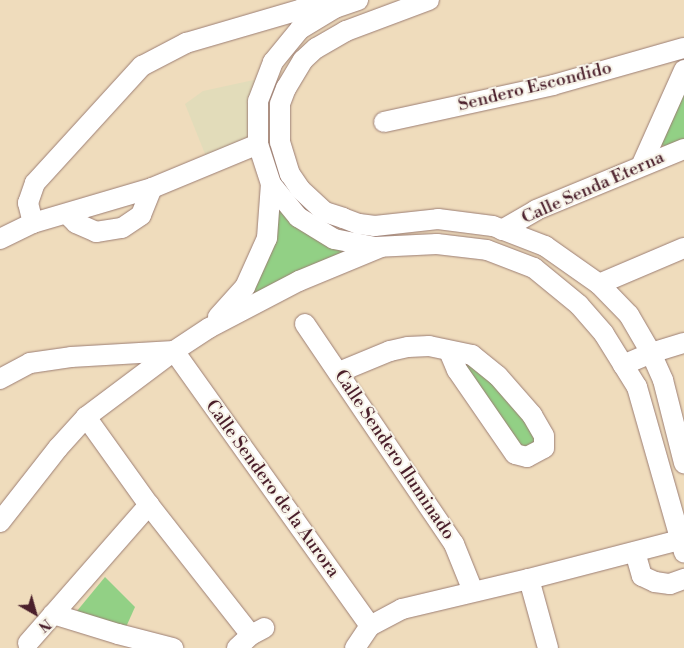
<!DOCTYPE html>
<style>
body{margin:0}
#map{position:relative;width:684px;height:648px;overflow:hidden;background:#efdcbc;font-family:"Libre Bodoni",serif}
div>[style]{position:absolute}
.built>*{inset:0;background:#e2dcba}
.green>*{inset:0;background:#92d085}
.roads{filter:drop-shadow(0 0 1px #9c7e74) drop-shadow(0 0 1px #9c7e74)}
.minor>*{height:20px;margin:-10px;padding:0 10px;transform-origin:10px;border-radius:10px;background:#fff}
span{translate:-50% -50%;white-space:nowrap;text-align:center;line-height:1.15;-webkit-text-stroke:4px #f7f3e8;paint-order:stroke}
.street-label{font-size:18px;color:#4a1f2b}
.north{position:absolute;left:10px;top:588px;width:50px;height:50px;-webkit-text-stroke:4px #f7f3e8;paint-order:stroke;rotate:142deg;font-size:14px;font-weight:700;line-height:20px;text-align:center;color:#4a1f2b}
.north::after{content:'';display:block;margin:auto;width:18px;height:22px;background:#4a1f2b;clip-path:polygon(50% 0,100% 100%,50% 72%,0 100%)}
</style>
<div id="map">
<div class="built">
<div style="clip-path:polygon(267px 77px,258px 144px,209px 164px,185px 104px,203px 91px)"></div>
</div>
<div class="green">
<div style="clip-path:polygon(684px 92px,684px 139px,665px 146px,660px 145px)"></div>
<div style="clip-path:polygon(271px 184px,298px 217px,375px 247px,209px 328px,245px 287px)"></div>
<div style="clip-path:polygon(461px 360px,493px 381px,529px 424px,539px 446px,522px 447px)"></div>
<div style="clip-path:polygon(105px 577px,135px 607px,122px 636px,72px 617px)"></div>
</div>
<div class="roads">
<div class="minor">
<div style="left:358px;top:0;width:24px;rotate:161deg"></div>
<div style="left:335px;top:8px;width:41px;rotate:149deg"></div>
<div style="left:300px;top:29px;width:43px;rotate:129.3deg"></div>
<div style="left:273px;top:62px;width:42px;rotate:111deg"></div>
<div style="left:258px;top:101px;width:43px;rotate:90deg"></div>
<div style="left:258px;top:144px;width:42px;rotate:72deg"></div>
<div style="left:271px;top:184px;width:43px;rotate:50.7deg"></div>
<div style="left:298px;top:217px;width:42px;rotate:31.4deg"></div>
<div style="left:334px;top:239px;width:42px;rotate:11deg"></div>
<div style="left:375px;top:247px;width:62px;rotate:-2.8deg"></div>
<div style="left:437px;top:244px;width:50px;rotate:6.8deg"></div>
<div style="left:487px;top:250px;width:50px;rotate:21deg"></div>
<div style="left:534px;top:268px;width:58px;rotate:39.4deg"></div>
<div style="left:579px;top:305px;width:38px;rotate:49deg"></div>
<div style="left:604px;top:334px;width:62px;rotate:58.1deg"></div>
<div style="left:637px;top:387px;width:172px;rotate:74.1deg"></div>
<div style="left:429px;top:0;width:89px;rotate:159.5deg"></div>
<div style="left:346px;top:31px;width:34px;rotate:150deg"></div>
<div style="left:316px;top:48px;width:18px;rotate:137deg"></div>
<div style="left:303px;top:60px;width:33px;rotate:121deg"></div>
<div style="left:286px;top:88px;width:17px;rotate:111deg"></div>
<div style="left:280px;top:104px;width:38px;rotate:90deg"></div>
<div style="left:280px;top:142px;width:34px;rotate:73deg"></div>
<div style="left:290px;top:174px;width:18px;rotate:56deg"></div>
<div style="left:300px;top:189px;width:34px;rotate:43deg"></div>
<div style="left:325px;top:212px;width:19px;rotate:18deg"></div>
<div style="left:343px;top:218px;width:17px;rotate:21deg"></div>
<div style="left:359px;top:224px;width:16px;rotate:7deg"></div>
<div style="left:375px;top:226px;width:63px;rotate:-6.3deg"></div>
<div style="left:438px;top:219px;width:55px;rotate:7.3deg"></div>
<div style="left:493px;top:226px;width:56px;rotate:21deg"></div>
<div style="left:545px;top:246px;width:66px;rotate:35.1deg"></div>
<div style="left:599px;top:284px;width:43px;rotate:45.9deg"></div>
<div style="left:629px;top:315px;width:44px;rotate:59.9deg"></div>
<div style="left:651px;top:353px;width:30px;rotate:66deg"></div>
<div style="left:663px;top:380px;width:86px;rotate:75.8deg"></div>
<div style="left:384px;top:122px;width:173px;rotate:-12.3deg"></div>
<div style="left:553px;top:85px;width:136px;rotate:-15.8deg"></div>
<div style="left:642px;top:164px;width:103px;rotate:-65.9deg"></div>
<div style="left:67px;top:214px;width:13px;rotate:45deg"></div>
<div style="left:76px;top:223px;width:22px;rotate:24deg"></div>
<div style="left:96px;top:232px;width:26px;rotate:-9deg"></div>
<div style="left:122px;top:228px;width:23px;rotate:-34deg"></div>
<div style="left:141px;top:215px;width:29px;rotate:-68deg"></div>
<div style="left:33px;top:223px;width:21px;rotate:-104deg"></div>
<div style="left:28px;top:203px;width:21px;rotate:-71deg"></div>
<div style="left:35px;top:183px;width:159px;rotate:-47.6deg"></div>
<div style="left:142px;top:66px;width:50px;rotate:-27.6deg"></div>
<div style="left:186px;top:43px;width:121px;rotate:-16.3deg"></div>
<div style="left:302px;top:9px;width:31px;rotate:-9deg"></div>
<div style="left:502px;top:230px;width:39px;rotate:-30deg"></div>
<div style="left:536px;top:210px;width:160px;rotate:-22.4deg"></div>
<div style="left:0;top:239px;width:37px;rotate:-26deg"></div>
<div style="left:33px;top:223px;width:124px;rotate:-16.4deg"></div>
<div style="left:152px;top:188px;width:115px;rotate:-22.5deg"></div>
<div style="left:599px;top:284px;width:92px;rotate:-23deg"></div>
<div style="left:218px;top:317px;width:40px;rotate:-48deg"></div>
<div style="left:245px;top:287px;width:54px;rotate:-65.8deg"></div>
<div style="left:267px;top:238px;width:54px;rotate:-85.8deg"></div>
<div style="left:305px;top:324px;width:266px;rotate:55.9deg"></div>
<div style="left:454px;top:544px;width:51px;rotate:68deg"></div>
<div style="left:623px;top:365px;width:30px;rotate:-23deg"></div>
<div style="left:651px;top:353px;width:34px;rotate:-17deg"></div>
<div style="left:339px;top:372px;width:55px;rotate:-22.4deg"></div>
<div style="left:390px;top:351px;width:18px;rotate:-13deg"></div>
<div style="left:408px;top:347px;width:21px;rotate:-3deg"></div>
<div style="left:429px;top:346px;width:44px;rotate:11.8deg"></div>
<div style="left:472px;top:355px;width:33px;rotate:39deg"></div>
<div style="left:498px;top:376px;width:52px;rotate:48.9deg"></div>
<div style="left:532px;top:415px;width:24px;rotate:60deg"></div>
<div style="left:544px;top:436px;width:12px;rotate:90deg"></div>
<div style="left:544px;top:448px;width:19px;rotate:152deg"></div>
<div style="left:527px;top:457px;width:12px;rotate:-166deg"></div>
<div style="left:515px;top:454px;width:102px;rotate:-124.6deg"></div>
<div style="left:457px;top:370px;width:21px;rotate:-113deg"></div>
<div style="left:0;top:379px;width:34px;rotate:-28deg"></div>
<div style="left:30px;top:363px;width:41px;rotate:-8.3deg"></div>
<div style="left:71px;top:357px;width:103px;rotate:-3.3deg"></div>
<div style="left:174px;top:351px;width:338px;rotate:54.5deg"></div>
<div style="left:86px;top:417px;width:108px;rotate:54.4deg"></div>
<div style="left:149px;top:505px;width:165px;rotate:51.9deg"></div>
<div style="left:0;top:522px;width:94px;rotate:-51.9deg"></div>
<div style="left:58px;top:448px;width:42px;rotate:-47.9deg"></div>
<div style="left:86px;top:417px;width:110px;rotate:-36.9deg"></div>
<div style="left:174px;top:351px;width:42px;rotate:-33.3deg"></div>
<div style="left:209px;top:328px;width:102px;rotate:-27.6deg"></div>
<div style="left:299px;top:281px;width:89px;rotate:-22.5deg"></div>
<div style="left:635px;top:552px;width:25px;rotate:74deg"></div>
<div style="left:642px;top:576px;width:14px;rotate:25deg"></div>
<div style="left:655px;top:582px;width:15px;rotate:8deg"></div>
<div style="left:670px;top:584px;width:15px;rotate:-20deg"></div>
<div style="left:529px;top:579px;width:72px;rotate:74.6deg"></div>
<div style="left:53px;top:614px;width:68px;rotate:17.1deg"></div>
<div style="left:118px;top:634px;width:57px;rotate:14.3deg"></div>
<div style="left:28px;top:643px;width:184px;rotate:-48.8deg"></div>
<div style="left:237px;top:648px;width:19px;rotate:-43deg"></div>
<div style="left:251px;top:635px;width:15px;rotate:-28deg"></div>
<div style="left:355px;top:648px;width:27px;rotate:-56deg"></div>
<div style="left:370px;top:626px;width:36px;rotate:-28deg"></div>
<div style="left:402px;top:609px;width:130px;rotate:-13.3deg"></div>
<div style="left:529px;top:579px;width:160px;rotate:-14.5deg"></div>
</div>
</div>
<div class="street-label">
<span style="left:535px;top:87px;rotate:-14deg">Sendero Escondido</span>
<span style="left:593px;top:188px;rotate:-24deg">Calle Senda Eterna</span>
<span style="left:394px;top:455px;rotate:56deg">Calle Sendero Iluminado</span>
<span style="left:272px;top:489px;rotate:54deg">Calle Sendero de la Aurora</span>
</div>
<div class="north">N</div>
</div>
